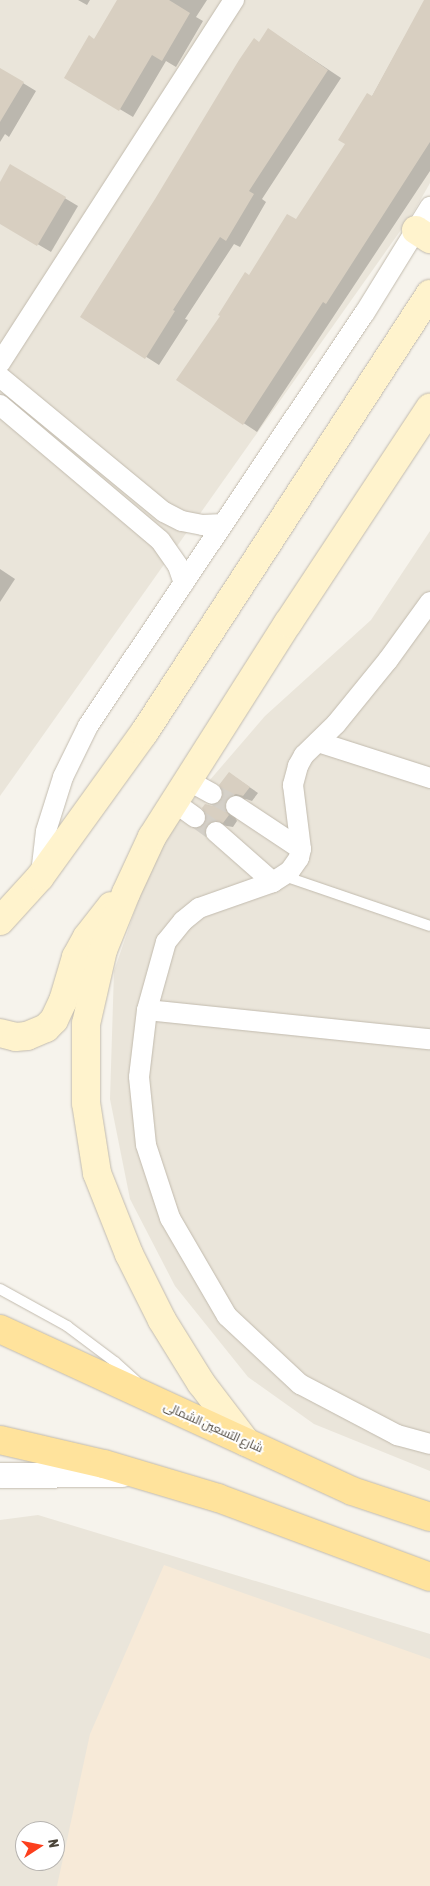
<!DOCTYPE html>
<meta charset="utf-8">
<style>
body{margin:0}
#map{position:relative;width:430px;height:1886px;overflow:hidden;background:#f6f3ec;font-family:"Asap Condensed",Cairo,sans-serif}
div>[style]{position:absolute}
.residential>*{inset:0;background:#eae5da}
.commercial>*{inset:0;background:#f7ead8}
.shadow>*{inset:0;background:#0003}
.building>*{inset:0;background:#d8cfc1}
.minor-tunnel>*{height:20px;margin-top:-10px;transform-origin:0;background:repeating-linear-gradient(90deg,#d4d0c8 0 20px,transparent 0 30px)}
.roads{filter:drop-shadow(0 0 1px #c2bbae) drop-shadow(0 0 1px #c2bbae)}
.service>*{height:10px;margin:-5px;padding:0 5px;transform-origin:5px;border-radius:5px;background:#fff}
.minor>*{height:20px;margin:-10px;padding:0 10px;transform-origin:10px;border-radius:10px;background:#fff}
.tertiary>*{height:25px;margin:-12.5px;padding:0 12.5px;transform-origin:12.5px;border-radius:12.5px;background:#fff}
.secondary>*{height:28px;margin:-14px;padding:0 14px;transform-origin:14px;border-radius:14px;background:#fff3cd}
.primary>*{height:28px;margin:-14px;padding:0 14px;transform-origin:14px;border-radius:14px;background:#ffe39c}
span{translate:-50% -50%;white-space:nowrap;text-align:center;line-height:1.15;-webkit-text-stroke:4px #fff;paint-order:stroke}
.street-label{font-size:12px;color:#4b4439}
.north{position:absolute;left:15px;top:1821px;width:50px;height:50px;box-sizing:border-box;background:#fff;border:1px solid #b7b4b0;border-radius:50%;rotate:79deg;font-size:14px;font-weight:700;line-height:20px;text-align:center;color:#4b4439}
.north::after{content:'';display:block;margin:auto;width:18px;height:22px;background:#fc3f1d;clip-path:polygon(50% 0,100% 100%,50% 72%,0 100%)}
</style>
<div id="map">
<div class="residential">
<div style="clip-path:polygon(0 0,430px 0,430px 183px,413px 213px,0 796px)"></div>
<div style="clip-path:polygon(430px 531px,430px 1471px,314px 1424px,248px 1377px,175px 1286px,130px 1199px,110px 1099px,114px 971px,160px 838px,265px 716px,371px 620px)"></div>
<div style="clip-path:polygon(evenodd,38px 1515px,430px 1634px,430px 1886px,0 1886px,0 1520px,38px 1515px,25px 1831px,55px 1831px,55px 1861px,25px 1861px,25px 1831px)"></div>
</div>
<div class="commercial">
<div style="clip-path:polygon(164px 1565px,430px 1659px,430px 1886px,57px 1886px,90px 1734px)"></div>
</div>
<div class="shadow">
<div style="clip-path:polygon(78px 0,90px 0,87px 5px)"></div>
<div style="clip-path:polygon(119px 0,207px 0,196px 17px,203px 21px,176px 67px,166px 61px,133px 117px,66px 77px,95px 40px)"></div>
<div style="clip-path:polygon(425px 0,430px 0,430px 171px,257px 432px,178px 380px,249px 276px,297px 221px,346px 144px)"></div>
<div style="clip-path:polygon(281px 38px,341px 78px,262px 199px,266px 202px,240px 247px,234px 244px,185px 319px,188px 320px,159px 365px,82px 316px,259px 43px)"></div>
<div style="clip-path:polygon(0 69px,36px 91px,9px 137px,5px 134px,0 142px)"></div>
<div style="clip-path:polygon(11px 166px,78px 206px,51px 252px,0 222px,0 184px)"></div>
<div style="clip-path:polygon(0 569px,15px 579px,0 602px)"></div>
<div style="clip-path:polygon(229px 773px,258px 793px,252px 801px,246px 799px,236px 804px,233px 812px,237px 821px,233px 827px,221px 825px,214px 834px,202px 827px,213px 807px,223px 801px)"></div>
</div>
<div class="building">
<div style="clip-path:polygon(117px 0,169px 0,190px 13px,162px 61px,152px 55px,119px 111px,64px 78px,89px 35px,94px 39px)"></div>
<div style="clip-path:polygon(424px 0,430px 0,430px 142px,326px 304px,323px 302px,243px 425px,176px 380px,220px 316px,218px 315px,245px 272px,249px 275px,287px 214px,296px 219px,345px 144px,338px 140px,367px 93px,372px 96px)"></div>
<div style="clip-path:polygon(268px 28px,328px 70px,249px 191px,254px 194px,226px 241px,220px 237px,173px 310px,175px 311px,145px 359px,80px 317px,155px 199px,239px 60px,254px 38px,259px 42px)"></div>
<div style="clip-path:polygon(0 68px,24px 82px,0 122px)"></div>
<div style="clip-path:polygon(10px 164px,66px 197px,37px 246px,0 224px,0 182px)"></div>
<div style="clip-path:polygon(229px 772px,250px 787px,243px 796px,236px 794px,226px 799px,224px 806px,229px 815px,223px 823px,212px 821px,204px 830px,201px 827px,207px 818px,202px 808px,205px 804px,213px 806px,222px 800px,224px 793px,219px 785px)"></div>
</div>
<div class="minor-tunnel">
<div style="left:212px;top:794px;width:27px;rotate:27deg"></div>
<div style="left:195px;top:817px;width:26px;rotate:36deg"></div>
</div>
<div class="roads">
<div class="service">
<div style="left:284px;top:876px;width:154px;rotate:18.9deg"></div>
<div style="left:0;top:1289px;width:77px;rotate:28.9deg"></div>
<div style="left:67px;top:1326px;width:60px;rotate:36.9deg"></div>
<div style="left:115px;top:1362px;width:28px;rotate:42deg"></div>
</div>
<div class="minor">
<div style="left:0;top:363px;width:432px;rotate:-57.2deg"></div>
<div style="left:0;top:377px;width:212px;rotate:39.5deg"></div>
<div style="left:164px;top:512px;width:20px;rotate:27deg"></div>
<div style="left:182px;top:521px;width:21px;rotate:11deg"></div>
<div style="left:203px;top:525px;width:20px;rotate:-3deg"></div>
<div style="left:0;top:405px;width:209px;rotate:40.2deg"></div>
<div style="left:160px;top:540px;width:32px;rotate:55deg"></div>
<div style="left:178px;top:566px;width:18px;rotate:71deg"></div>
<div style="left:430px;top:602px;width:72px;rotate:125.9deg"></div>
<div style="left:388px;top:660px;width:82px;rotate:129.1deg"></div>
<div style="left:336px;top:724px;width:45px;rotate:135.9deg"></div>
<div style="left:304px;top:755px;width:13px;rotate:119deg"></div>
<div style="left:298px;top:766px;width:20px;rotate:105deg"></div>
<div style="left:293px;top:785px;width:64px;rotate:82.9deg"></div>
<div style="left:301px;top:849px;width:9px;rotate:103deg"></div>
<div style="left:299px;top:858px;width:16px;rotate:125deg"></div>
<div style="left:290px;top:871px;width:20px;rotate:147deg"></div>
<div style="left:273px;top:882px;width:78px;rotate:160.6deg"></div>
<div style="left:199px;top:908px;width:21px;rotate:141deg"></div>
<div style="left:183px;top:921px;width:27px;rotate:129deg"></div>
<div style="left:166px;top:942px;width:71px;rotate:105.6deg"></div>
<div style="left:147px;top:1010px;width:67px;rotate:96.8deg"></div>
<div style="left:139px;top:1077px;width:68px;rotate:84.1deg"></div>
<div style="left:146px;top:1145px;width:77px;rotate:71.8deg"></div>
<div style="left:170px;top:1218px;width:113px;rotate:59.8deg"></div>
<div style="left:227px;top:1316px;width:100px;rotate:43deg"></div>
<div style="left:300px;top:1384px;width:110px;rotate:27.7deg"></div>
<div style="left:397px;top:1435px;width:34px;rotate:15deg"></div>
<div style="left:318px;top:742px;width:118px;rotate:17.8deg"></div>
<div style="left:189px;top:781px;width:26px;rotate:29deg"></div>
<div style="left:174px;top:802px;width:26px;rotate:36deg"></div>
<div style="left:236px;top:806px;width:78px;rotate:33.5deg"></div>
<div style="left:216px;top:832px;width:76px;rotate:41.3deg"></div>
<div style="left:41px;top:874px;width:43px;rotate:-83.4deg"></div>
<div style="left:46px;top:831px;width:57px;rotate:-72.5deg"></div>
<div style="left:63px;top:777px;width:57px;rotate:-63.9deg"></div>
<div style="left:88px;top:726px;width:496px;rotate:-56.2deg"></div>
<div style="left:364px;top:314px;width:126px;rotate:-58.3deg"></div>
<div style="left:147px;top:1010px;width:284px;rotate:5.9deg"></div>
</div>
<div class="tertiary">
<div style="left:0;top:1475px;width:122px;rotate:-0.5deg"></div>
</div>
<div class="secondary">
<div style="left:416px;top:230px;width:17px;rotate:33deg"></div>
<div style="left:0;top:921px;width:59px;rotate:-47.7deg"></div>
<div style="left:40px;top:877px;width:178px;rotate:-54.2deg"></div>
<div style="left:144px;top:733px;width:524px;rotate:-56.92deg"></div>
<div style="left:0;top:1033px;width:16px;rotate:14deg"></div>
<div style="left:16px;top:1037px;width:11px;rotate:-5deg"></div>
<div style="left:27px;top:1036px;width:21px;rotate:-23deg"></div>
<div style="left:46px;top:1028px;width:11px;rotate:-45deg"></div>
<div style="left:54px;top:1020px;width:21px;rotate:-65deg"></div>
<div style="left:63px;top:1001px;width:46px;rotate:-73.5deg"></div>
<div style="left:76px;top:957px;width:23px;rotate:-61deg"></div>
<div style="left:87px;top:937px;width:39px;rotate:-52deg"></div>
<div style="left:246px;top:1442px;width:74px;rotate:-127.3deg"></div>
<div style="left:201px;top:1383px;width:74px;rotate:-121.8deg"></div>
<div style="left:162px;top:1320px;width:74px;rotate:-116.6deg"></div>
<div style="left:129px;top:1254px;width:87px;rotate:-111.6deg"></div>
<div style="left:97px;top:1173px;width:71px;rotate:-98.9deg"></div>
<div style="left:86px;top:1103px;width:79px;rotate:-90deg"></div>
<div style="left:86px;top:1024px;width:76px;rotate:-77.1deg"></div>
<div style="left:103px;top:950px;width:61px;rotate:-68deg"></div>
<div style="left:126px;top:893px;width:62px;rotate:-65.1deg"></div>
<div style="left:152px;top:837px;width:254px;rotate:-57.6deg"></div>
<div style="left:288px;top:623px;width:258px;rotate:-56.6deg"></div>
</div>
<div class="primary">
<div style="left:0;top:1329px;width:387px;rotate:24.7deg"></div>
<div style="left:352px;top:1491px;width:82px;rotate:18.4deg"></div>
<div style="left:0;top:1440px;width:107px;rotate:13deg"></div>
<div style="left:104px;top:1464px;width:119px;rotate:16.6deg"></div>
<div style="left:218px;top:1498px;width:226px;rotate:20.4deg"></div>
</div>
</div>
<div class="street-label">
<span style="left:213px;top:1428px;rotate:24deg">شارع التسعين الشمالى</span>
</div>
<div class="north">N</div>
</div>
